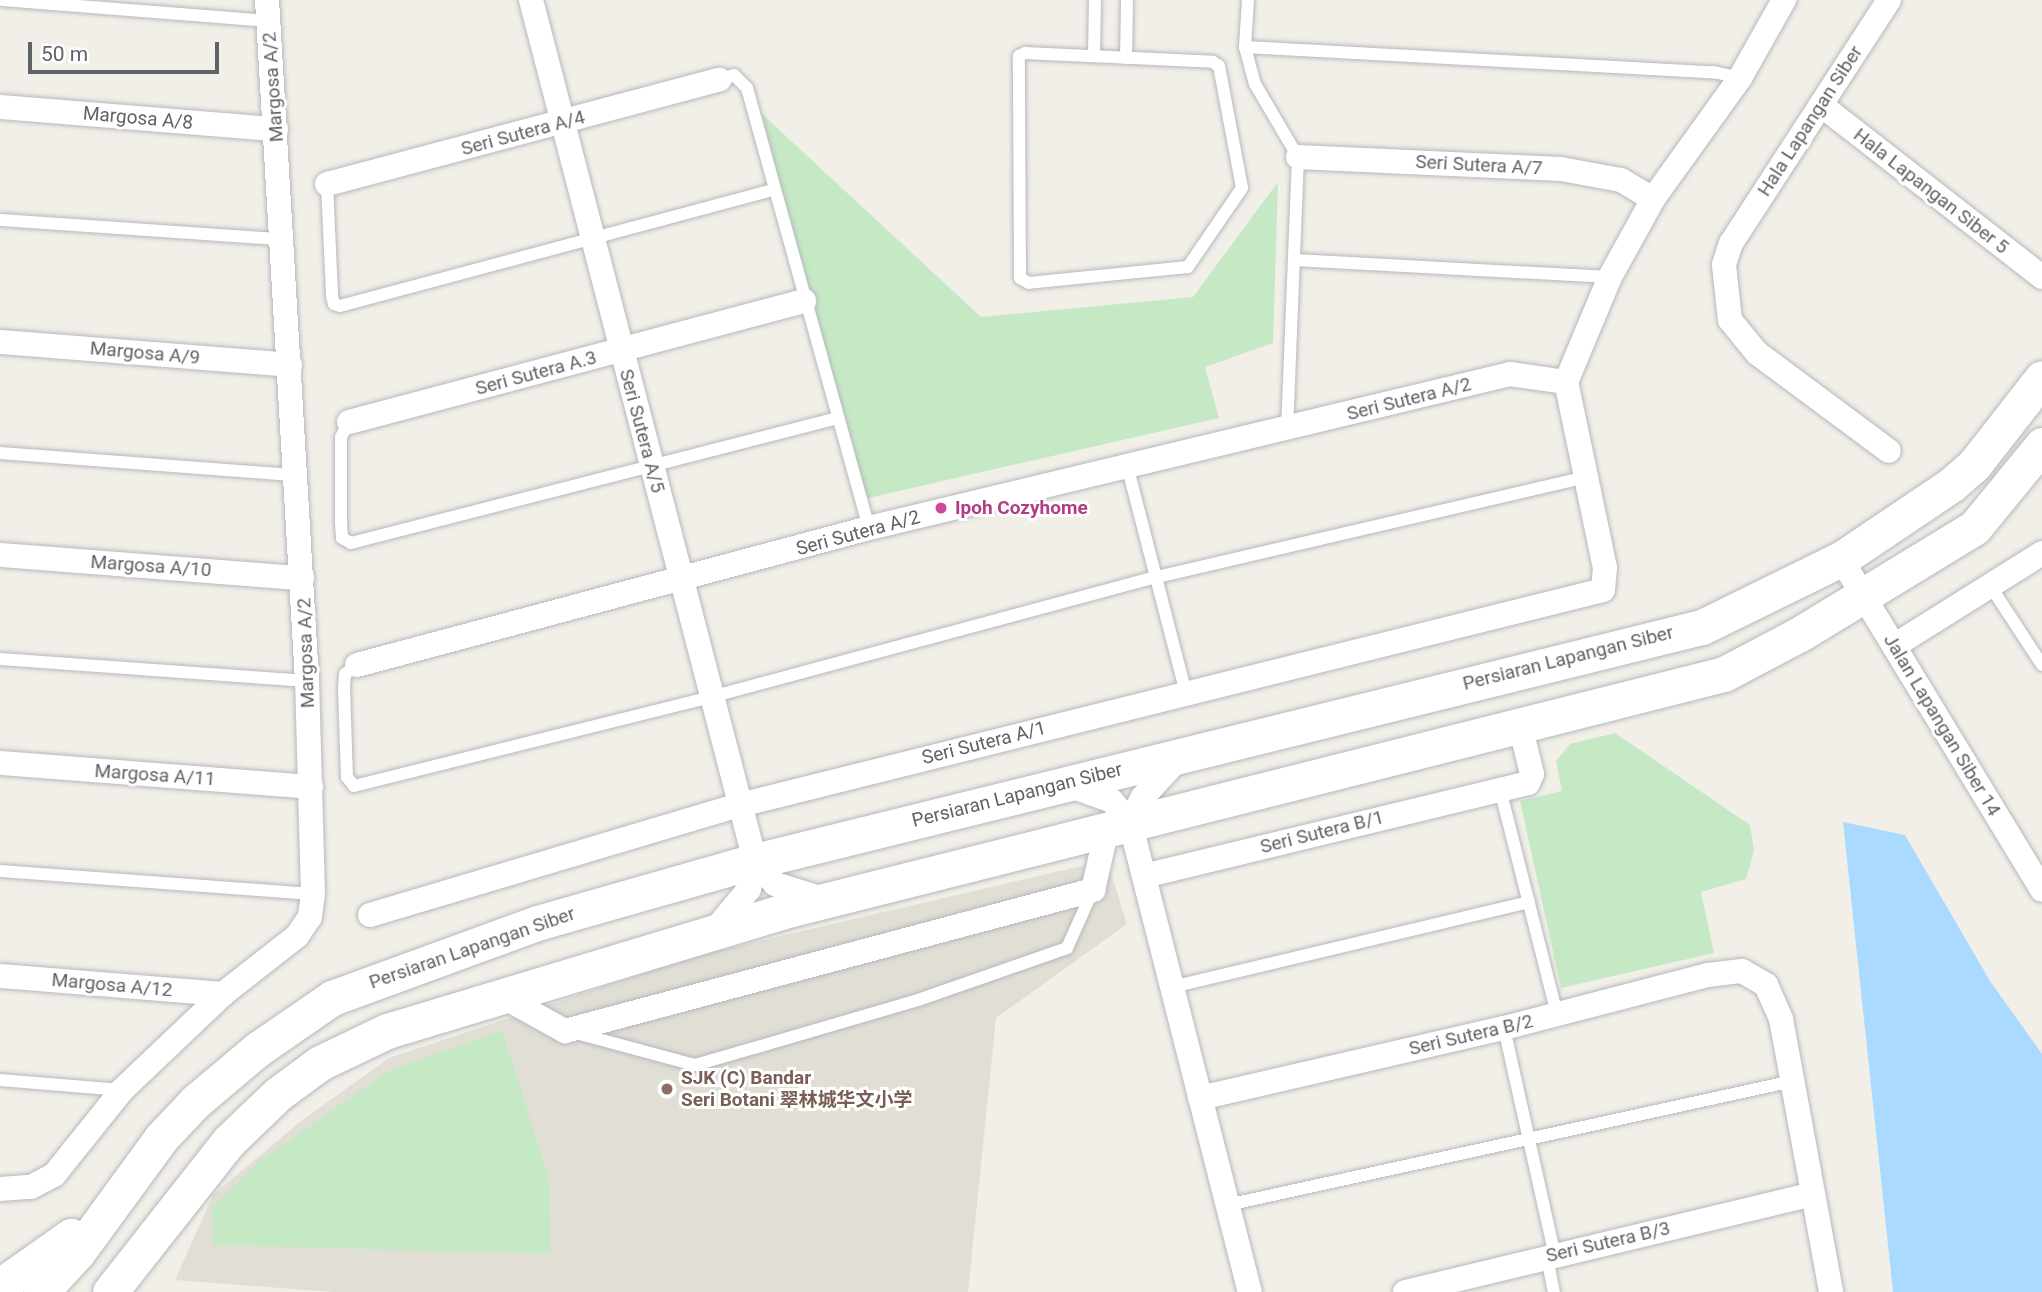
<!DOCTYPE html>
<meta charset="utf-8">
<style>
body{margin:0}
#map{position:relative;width:2042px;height:1292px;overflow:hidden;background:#f1efe8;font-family:Roboto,"Noto Sans SC",sans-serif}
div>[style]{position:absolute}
.education>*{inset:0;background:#e1ded6}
.green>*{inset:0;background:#c5e8c5}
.water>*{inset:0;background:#aadaff}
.roads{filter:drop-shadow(0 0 2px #b5b8bc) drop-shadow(0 0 2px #b5b8bc)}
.service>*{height:12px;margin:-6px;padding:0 6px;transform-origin:6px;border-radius:6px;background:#fff}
.minor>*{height:24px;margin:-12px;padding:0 12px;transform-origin:12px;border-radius:12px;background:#fff}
.secondary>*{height:35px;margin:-17.5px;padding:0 17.5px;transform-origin:17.5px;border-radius:17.5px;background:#fff}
.dots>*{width:19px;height:19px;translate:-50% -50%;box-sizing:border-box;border:4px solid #fff;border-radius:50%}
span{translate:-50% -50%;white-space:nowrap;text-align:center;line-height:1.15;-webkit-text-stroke:6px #fff;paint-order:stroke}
.street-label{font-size:19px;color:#5f6368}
.hotel-label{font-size:19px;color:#b23c85;font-weight:700}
.left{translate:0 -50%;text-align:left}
.education-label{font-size:19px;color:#785e54;font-weight:700}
.scale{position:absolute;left:28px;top:42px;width:191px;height:32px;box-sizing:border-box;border:4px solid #5f6368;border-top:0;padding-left:9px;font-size:21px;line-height:24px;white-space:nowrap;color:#5f6368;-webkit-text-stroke:5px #fff;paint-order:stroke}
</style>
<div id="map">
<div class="education">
<div style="clip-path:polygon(1107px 860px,1127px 924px,996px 1018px,968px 1292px,332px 1292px,175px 1280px,213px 1195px,301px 1121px,389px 1058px,696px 956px)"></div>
</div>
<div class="green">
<div style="clip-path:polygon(762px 114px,981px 317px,1193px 297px,1278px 182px,1273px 343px,1205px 367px,1219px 418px,864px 499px,838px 418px)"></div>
<div style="clip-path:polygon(1615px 733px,1750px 825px,1754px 851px,1746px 879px,1701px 892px,1714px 953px,1561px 988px,1520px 801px,1562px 791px,1556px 761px,1570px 744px)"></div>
<div style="clip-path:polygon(502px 1030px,549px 1178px,551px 1254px,213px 1245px,212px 1207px,261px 1160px,389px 1071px)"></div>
</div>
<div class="water">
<div style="clip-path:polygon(1843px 822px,1905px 835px,1990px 981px,2042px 1054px,2042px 1292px,1893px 1292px)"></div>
</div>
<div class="roads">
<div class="service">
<div style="left:2px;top:0;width:268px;rotate:4.5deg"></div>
<div style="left:1248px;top:0;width:47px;rotate:93.7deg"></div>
<div style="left:1245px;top:47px;width:38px;rotate:75deg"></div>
<div style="left:1255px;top:84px;width:85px;rotate:59.5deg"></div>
<div style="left:1298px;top:157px;width:272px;rotate:92.3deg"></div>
<div style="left:1245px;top:47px;width:470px;rotate:3.1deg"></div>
<div style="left:1714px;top:72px;width:27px;rotate:13deg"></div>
<div style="left:1025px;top:53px;width:188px;rotate:2.7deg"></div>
<div style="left:1213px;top:62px;width:7px;rotate:34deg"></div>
<div style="left:1219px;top:66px;width:124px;rotate:79.3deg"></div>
<div style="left:1242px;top:188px;width:96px;rotate:124.4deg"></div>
<div style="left:1188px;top:267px;width:160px;rotate:174.3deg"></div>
<div style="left:1029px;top:283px;width:10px;rotate:-151deg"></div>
<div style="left:1020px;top:278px;width:222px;rotate:-90.3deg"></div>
<div style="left:1019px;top:56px;width:7px;rotate:-27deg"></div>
<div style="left:1094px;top:56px;width:56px;rotate:-89deg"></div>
<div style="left:1126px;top:58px;width:58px;rotate:-89deg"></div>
<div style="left:719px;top:80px;width:16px;rotate:-18deg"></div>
<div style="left:734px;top:75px;width:18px;rotate:45deg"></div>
<div style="left:747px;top:88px;width:457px;rotate:74.5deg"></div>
<div style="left:327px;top:184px;width:112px;rotate:87.4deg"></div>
<div style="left:332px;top:296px;width:8px;rotate:76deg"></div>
<div style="left:334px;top:304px;width:6px;rotate:18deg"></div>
<div style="left:340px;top:306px;width:449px;rotate:-15deg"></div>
<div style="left:0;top:220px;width:283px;rotate:3.9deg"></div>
<div style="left:1295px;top:260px;width:315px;rotate:3.1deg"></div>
<div style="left:349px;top:422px;width:17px;rotate:118deg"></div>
<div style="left:341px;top:437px;width:86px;rotate:90deg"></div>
<div style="left:341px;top:523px;width:15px;rotate:86deg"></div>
<div style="left:342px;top:538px;width:10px;rotate:29deg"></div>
<div style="left:351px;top:543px;width:503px;rotate:-14.4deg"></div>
<div style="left:0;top:453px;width:297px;rotate:4.3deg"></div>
<div style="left:1128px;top:469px;width:231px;rotate:75.5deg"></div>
<div style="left:1991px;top:587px;width:93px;rotate:56.8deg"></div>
<div style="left:0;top:659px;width:308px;rotate:4.1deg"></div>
<div style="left:357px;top:665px;width:15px;rotate:143deg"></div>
<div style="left:345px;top:674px;width:14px;rotate:94deg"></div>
<div style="left:344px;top:688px;width:89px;rotate:88.1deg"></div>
<div style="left:347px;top:777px;width:11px;rotate:52deg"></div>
<div style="left:354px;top:786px;width:368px;rotate:-14deg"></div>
<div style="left:711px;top:697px;width:462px;rotate:-15.1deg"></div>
<div style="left:1157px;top:577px;width:441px;rotate:-13.1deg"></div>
<div style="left:1500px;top:789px;width:233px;rotate:75.8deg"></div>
<div style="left:0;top:871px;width:314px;rotate:4.2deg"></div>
<div style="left:1172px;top:987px;width:367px;rotate:-13.4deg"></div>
<div style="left:1504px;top:1028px;width:234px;rotate:77.4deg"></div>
<div style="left:576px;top:1033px;width:123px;rotate:15.1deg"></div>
<div style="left:695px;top:1065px;width:61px;rotate:-16.1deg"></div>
<div style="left:754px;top:1048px;width:171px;rotate:-16.3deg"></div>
<div style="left:918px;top:1000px;width:158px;rotate:-19.2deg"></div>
<div style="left:1067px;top:948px;width:64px;rotate:-65.9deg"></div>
<div style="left:0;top:1080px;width:122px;rotate:4.7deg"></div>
<div style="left:1227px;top:1205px;width:579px;rotate:-12.36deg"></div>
<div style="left:1547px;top:1257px;width:36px;rotate:79deg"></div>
</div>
<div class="minor">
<div style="left:531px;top:0;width:890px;rotate:75.42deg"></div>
<div style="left:755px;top:861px;width:29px;rotate:102deg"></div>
<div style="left:749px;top:889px;width:55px;rotate:129.8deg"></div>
<div style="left:1889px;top:0;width:290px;rotate:123deg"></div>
<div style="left:1731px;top:243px;width:23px;rotate:108deg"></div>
<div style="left:1724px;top:265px;width:55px;rotate:83.8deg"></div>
<div style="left:1730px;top:320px;width:43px;rotate:50.7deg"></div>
<div style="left:1757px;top:353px;width:164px;rotate:36.6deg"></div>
<div style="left:1821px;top:105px;width:280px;rotate:37.9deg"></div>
<div style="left:0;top:107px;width:277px;rotate:4.6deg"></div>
<div style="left:1298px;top:157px;width:263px;rotate:2.6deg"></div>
<div style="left:1561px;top:169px;width:61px;rotate:10.4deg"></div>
<div style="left:1621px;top:180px;width:37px;rotate:31deg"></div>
<div style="left:327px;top:184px;width:406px;rotate:-14.9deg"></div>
<div style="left:0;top:342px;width:291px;rotate:4.5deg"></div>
<div style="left:349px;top:422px;width:471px;rotate:-14.9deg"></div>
<div style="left:0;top:555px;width:303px;rotate:4.4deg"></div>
<div style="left:1841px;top:559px;width:387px;rotate:58.7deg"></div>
<div style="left:1894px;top:646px;width:175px;rotate:-32.1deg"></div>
<div style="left:357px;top:665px;width:530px;rotate:-14.98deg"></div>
<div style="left:869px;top:528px;width:659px;rotate:-13.51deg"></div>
<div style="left:1510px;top:374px;width:57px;rotate:8.1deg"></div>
<div style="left:0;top:763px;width:312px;rotate:4.4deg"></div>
<div style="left:1065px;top:784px;width:50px;rotate:19.9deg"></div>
<div style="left:1112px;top:801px;width:28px;rotate:49deg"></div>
<div style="left:1130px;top:822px;width:485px;rotate:75.7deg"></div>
<div style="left:1130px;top:822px;width:28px;rotate:-63deg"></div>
<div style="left:1143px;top:797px;width:54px;rotate:-47.2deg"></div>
<div style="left:755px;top:861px;width:30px;rotate:49deg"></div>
<div style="left:775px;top:884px;width:50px;rotate:17.4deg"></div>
<div style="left:1144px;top:876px;width:395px;rotate:-13.6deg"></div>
<div style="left:1528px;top:783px;width:10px;rotate:-66deg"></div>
<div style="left:1532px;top:774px;width:50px;rotate:-103.8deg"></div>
<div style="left:370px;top:915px;width:386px;rotate:-16.6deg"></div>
<div style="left:740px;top:805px;width:889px;rotate:-13.99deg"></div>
<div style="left:1603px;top:590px;width:22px;rotate:-85deg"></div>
<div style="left:1605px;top:568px;width:190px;rotate:-101.8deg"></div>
<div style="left:1566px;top:382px;width:114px;rotate:-67.3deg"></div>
<div style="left:1610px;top:277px;width:89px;rotate:-61.1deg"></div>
<div style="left:1653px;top:199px;width:149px;rotate:-54.3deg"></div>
<div style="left:1740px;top:78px;width:90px;rotate:-60.6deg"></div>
<div style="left:0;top:976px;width:224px;rotate:4.6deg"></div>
<div style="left:498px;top:994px;width:77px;rotate:28.9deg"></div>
<div style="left:565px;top:1031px;width:547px;rotate:-14.95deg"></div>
<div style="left:1093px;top:890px;width:63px;rotate:-77.1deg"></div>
<div style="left:1200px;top:1098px;width:312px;rotate:-13deg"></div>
<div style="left:1504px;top:1028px;width:211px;rotate:-14.6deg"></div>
<div style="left:1708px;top:975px;width:34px;rotate:-7deg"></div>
<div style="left:1742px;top:971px;width:28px;rotate:30deg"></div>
<div style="left:1766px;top:985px;width:37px;rotate:66deg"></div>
<div style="left:1781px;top:1019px;width:278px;rotate:79.6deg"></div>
<div style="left:0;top:1189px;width:31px;rotate:-4deg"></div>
<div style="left:31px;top:1187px;width:26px;rotate:-28deg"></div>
<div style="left:54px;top:1175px;width:109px;rotate:-51.3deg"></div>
<div style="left:122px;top:1090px;width:139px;rotate:-43.5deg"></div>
<div style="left:223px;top:994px;width:94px;rotate:-38.1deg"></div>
<div style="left:297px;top:936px;width:23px;rotate:-56deg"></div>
<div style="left:310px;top:917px;width:23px;rotate:-83deg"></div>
<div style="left:313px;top:894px;width:213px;rotate:-91.6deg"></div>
<div style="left:307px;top:681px;width:682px;rotate:-93.36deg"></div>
<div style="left:1405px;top:1292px;width:419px;rotate:-13.5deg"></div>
</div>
<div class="secondary">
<div style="left:0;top:1286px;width:87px;rotate:-35.2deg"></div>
<div style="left:41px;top:1292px;width:54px;rotate:-47.2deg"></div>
<div style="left:78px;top:1252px;width:141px;rotate:-53.9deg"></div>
<div style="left:161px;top:1138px;width:50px;rotate:-46.6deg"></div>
<div style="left:195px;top:1102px;width:82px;rotate:-40.1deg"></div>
<div style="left:258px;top:1049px;width:90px;rotate:-34.6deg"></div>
<div style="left:332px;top:998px;width:218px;rotate:-20.1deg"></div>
<div style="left:537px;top:923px;width:227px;rotate:-15.9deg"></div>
<div style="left:755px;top:861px;width:975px;rotate:-13.88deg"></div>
<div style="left:1702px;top:627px;width:155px;rotate:-26.1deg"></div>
<div style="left:1841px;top:559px;width:133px;rotate:-33.9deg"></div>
<div style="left:1951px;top:485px;width:30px;rotate:-41deg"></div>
<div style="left:1974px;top:465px;width:110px;rotate:-52deg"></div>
<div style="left:110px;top:1292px;width:192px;rotate:-51.8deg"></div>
<div style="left:229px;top:1141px;width:68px;rotate:-43.8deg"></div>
<div style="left:278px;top:1094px;width:52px;rotate:-36.4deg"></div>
<div style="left:320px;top:1063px;width:74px;rotate:-25.5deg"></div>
<div style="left:387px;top:1031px;width:411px;rotate:-16.8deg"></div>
<div style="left:780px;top:912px;width:974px;rotate:-14.15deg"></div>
<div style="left:1724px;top:674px;width:86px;rotate:-27.8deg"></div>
<div style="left:1800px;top:634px;width:205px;rotate:-31.4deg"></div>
<div style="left:1975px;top:527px;width:106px;rotate:-50.7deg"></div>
</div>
</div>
<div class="dots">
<div style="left:941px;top:508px;background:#d1479c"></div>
<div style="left:667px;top:1089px;background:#8d6e63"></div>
</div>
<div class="street-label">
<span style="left:273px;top:87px;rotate:-94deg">Margosa A/2</span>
<span style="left:138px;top:118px;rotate:5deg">Margosa A/8</span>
<span style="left:1810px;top:121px;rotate:-57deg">Hala Lapangan Siber</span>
<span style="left:523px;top:133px;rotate:-15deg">Seri Sutera A/4</span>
<span style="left:1479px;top:165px;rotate:3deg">Seri Sutera A/7</span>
<span style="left:1931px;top:191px;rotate:38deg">Hala Lapangan Siber 5</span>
<span style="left:145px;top:353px;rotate:5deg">Margosa A/9</span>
<span style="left:536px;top:373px;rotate:-15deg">Seri Sutera A.3</span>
<span style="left:1409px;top:399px;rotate:-14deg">Seri Sutera A/2</span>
<span style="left:642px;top:431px;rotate:75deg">Seri Sutera A/5</span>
<span style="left:858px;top:533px;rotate:-15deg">Seri Sutera A/2</span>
<span style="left:151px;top:566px;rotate:4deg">Margosa A/10</span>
<span style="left:306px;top:653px;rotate:-92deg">Margosa A/2</span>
<span style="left:1568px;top:658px;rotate:-14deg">Persiaran Lapangan Siber</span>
<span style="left:1942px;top:725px;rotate:59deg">Jalan Lapangan Siber 14</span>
<span style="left:984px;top:743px;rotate:-14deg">Seri Sutera A/1</span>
<span style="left:155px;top:775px;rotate:4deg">Margosa A/11</span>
<span style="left:1017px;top:795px;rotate:-14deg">Persiaran Lapangan Siber</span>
<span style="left:1322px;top:832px;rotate:-14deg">Seri Sutera B/1</span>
<span style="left:472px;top:948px;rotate:-19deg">Persiaran Lapangan Siber</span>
<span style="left:112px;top:985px;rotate:5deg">Margosa A/12</span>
<span style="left:1471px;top:1035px;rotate:-13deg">Seri Sutera B/2</span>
<span style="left:1608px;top:1242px;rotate:-13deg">Seri Sutera B/3</span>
</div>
<div class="hotel-label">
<span class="left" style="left:955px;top:508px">Ipoh Cozyhome</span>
</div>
<div class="education-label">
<span class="left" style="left:681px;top:1089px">SJK (C) Bandar<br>Seri Botani 翠林城华文小学</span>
</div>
<div class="scale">50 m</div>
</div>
